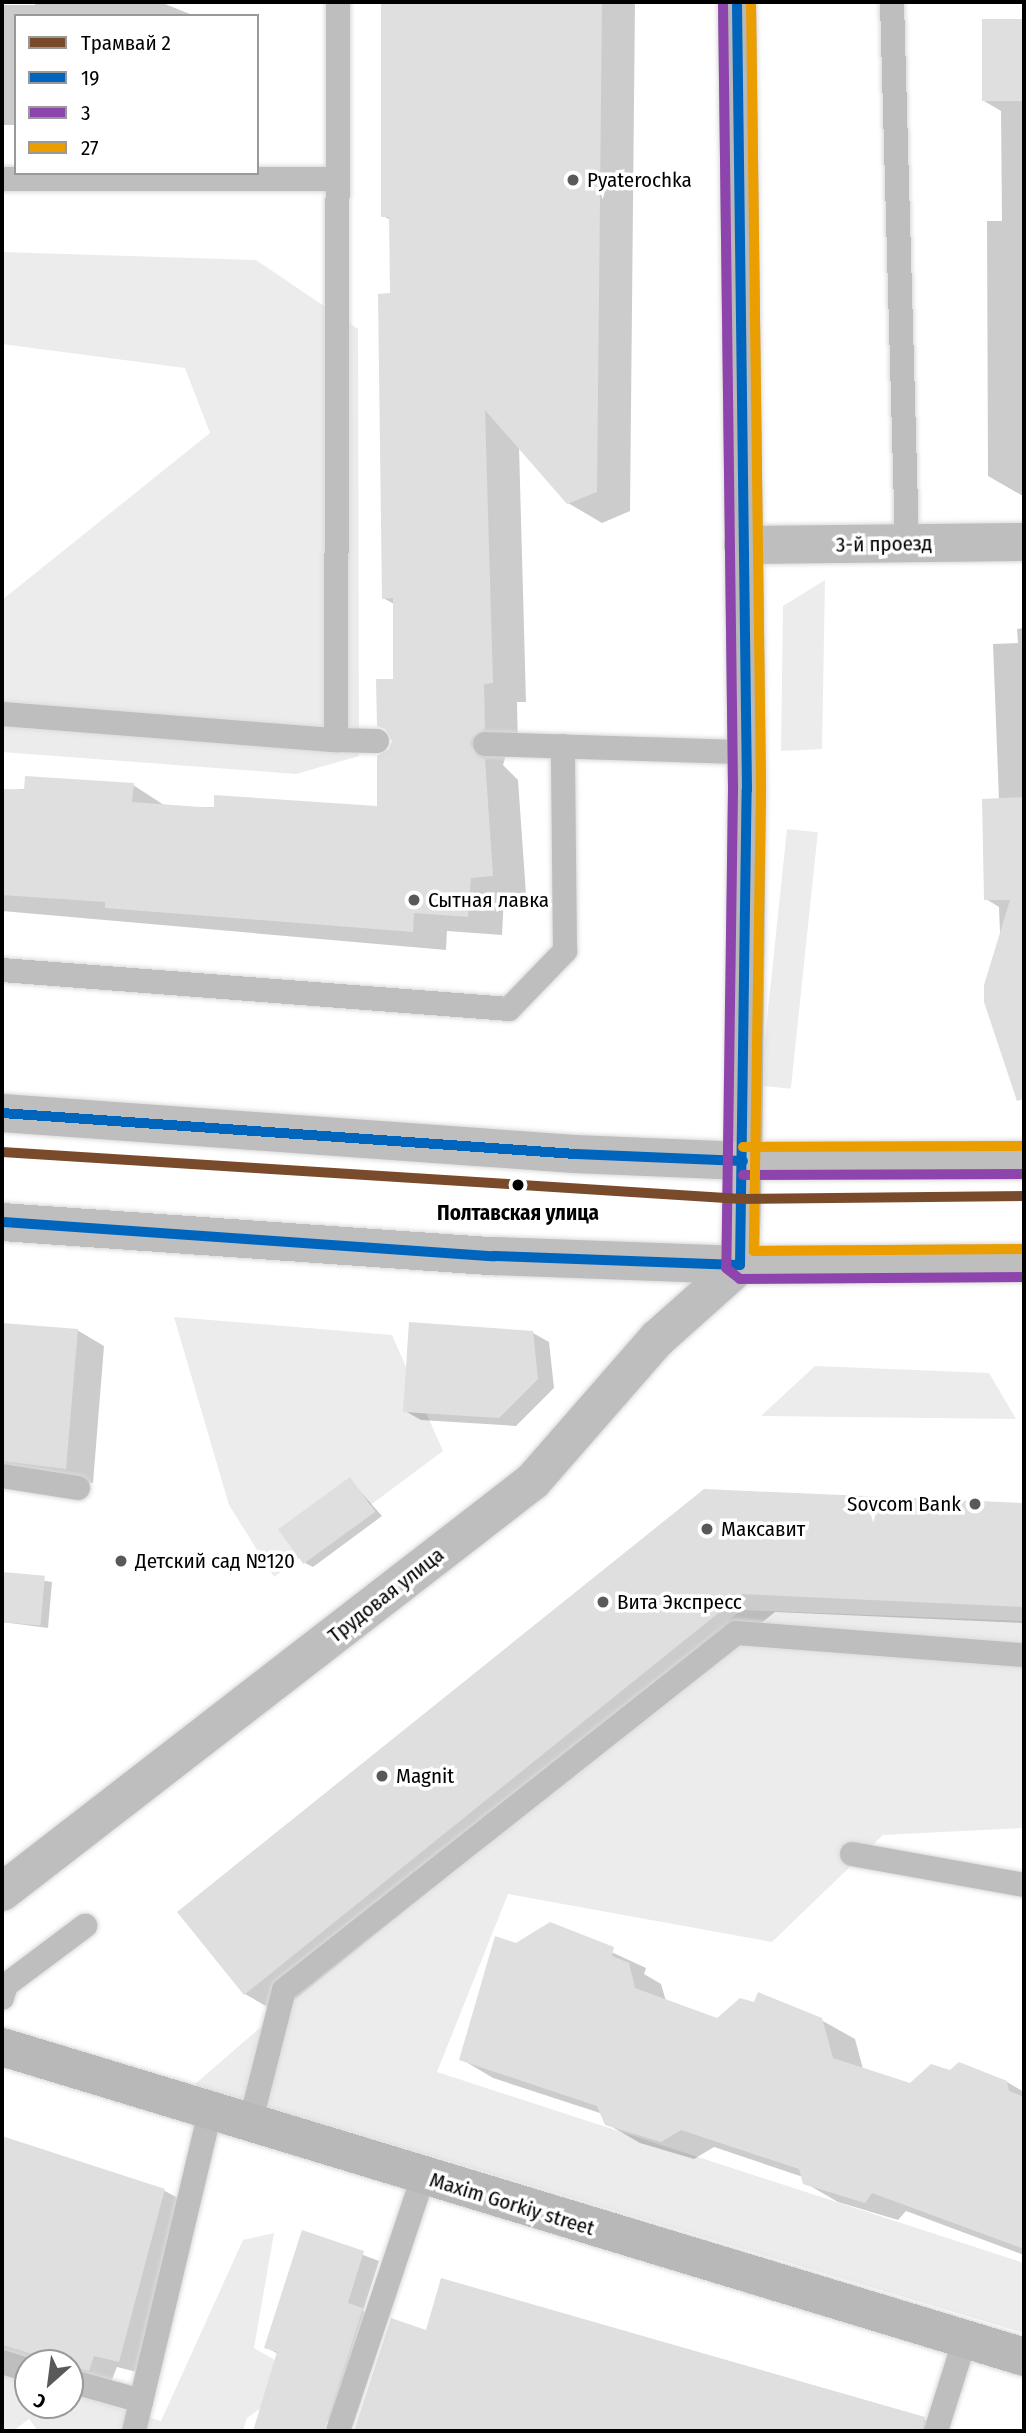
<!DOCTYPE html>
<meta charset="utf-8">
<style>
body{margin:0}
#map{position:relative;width:1026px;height:2433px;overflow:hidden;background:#fff;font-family:"Fira Sans Condensed",sans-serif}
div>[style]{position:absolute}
.green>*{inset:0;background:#ececec;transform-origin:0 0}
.shadow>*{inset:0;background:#0003}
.building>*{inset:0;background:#dfdfdf;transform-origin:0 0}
.roads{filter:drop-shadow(0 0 2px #dbdbdb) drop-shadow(0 0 2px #dbdbdb)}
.lane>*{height:24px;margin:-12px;padding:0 12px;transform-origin:12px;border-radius:12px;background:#bebebe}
.street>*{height:38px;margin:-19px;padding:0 19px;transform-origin:19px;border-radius:19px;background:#bebebe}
.secondary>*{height:38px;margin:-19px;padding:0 19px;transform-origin:19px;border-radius:19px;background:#b8b8b8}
.primary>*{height:38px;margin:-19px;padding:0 19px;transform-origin:19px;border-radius:19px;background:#bebebe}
.bus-1>*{height:10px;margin:-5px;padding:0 5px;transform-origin:5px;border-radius:5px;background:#0065bd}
.bus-2>*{height:10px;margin:-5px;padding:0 5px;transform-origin:5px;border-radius:5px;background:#8e44ad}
.bus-3>*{height:10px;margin:-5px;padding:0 5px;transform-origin:5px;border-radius:5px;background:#eb9e00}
.tram-1>*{height:10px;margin:-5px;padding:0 5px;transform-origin:5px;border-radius:5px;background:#7a4b2a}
.dots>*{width:19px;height:19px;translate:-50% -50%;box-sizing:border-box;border:4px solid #fff;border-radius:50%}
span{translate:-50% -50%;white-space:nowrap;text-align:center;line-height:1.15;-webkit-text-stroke:7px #fff;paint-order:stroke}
.poi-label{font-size:21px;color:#000}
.left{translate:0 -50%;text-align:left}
.right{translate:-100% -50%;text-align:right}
.street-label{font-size:21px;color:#000}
.stop-label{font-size:21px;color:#000;font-weight:700}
.frame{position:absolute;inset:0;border:4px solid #000;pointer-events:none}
.legend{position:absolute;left:14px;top:14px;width:245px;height:161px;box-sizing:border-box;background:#fff;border:2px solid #999;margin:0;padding:9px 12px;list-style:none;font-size:21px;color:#000}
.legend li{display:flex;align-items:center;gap:14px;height:35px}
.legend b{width:35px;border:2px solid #999}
.north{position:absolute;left:14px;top:2349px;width:70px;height:70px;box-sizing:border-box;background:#fff;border:2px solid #999;border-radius:50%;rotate:208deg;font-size:19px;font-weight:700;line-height:28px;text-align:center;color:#000}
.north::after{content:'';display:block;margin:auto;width:24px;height:32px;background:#595959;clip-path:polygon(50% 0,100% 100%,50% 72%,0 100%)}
</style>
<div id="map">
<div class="green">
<div style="clip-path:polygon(2px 252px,256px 260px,358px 329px,359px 756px,296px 774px,2px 752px,2px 600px,210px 433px,185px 368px,2px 344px)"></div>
<div style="clip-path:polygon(825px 580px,822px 749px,781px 751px,783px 606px)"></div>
<div style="left:787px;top:829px;width:31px;height:258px;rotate:6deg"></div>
<div style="clip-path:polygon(174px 1317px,392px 1335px,443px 1451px,274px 1577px,229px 1505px)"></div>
<div style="clip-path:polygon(815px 1366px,989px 1373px,1016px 1419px,761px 1416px)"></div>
<div style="clip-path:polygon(741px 1610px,1024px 1621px,1024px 1828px,883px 1835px,772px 1942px,508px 1894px,437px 2072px,1024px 2263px,1024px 2333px,194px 2085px)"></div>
<div style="clip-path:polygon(274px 2233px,254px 2348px,278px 2362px,268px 2403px,247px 2418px,243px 2431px,38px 2431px,29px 2419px,13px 2431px,2px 2431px,2px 2374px,28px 2382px,28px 2405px,70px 2405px,70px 2394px,161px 2421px,243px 2240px)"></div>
</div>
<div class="shadow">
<div style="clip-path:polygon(35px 2px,160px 2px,195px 16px,16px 16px,16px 125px,2px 125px,2px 5px,35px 5px)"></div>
<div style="clip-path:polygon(385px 2px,635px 2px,630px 511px,602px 523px,568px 503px,519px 446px,526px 702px,517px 702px,518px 748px,506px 755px,503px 765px,518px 780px,526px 894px,504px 896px,502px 935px,447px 931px,446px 950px,2px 911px,2px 790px,133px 785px,167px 807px,379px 808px,394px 740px,395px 680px,394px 604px,383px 598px,392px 295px,391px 220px,383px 216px)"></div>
<div style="clip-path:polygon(1024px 21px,1024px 496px,1023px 496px,988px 476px,987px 221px,1002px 221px,1001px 111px,984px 101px,983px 22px)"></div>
<div style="clip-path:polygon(1024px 628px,1024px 1050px,1004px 1036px,999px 907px,986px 899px,999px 800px,993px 644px,1018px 643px,1017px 629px)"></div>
<div style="clip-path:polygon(2px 1324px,77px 1330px,104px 1346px,93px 1483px,2px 1476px)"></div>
<div style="clip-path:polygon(533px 1333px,549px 1342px,554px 1388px,516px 1426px,421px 1420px,405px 1411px)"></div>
<div style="clip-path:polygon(350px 1480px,382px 1516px,313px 1567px,305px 1563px)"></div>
<div style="clip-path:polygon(704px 1491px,1024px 1505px,1024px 1623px,775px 1612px,278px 2013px,245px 1994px,180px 1913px)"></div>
<div style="clip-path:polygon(3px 1574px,52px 1582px,48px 1628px,2px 1622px)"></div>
<div style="clip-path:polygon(551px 1924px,646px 1968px,644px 1974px,661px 1984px,666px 2001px,718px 2020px,821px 2020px,855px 2039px,863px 2069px,910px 2085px,951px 2072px,1007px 2082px,1024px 2092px,1024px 2255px,906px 2211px,898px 2220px,838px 2202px,805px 2183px,803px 2177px,714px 2147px,694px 2159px,640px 2143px,607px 2124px,603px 2114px,493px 2078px,461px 2059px,516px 1945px)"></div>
<div style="clip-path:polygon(2px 2138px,165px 2191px,187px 2203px,141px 2373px,117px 2367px,111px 2382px,70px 2370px,70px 2363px,45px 2363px,2px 2350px)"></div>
<div style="clip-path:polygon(303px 2232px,379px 2261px,363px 2311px,378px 2319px,343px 2425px,324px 2420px,321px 2431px,255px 2431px,278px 2354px,266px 2347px)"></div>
<div style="clip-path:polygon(427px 2332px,924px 2419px,946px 2431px,370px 2431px,358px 2424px)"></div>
</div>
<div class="building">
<div style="clip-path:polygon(381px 2px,602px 2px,597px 492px,567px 504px,485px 410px,493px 683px,484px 684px,485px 729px,473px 736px,470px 744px,477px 756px,485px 759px,493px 876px,471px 878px,468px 917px,414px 913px,413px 932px,105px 908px,105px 902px,2px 895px,2px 789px,24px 790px,25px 776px,134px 783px,132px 802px,214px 808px,214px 795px,377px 806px,377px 756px,389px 749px,392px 741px,385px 729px,377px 726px,376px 679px,393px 679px,393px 598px,382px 599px,378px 294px,390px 293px,389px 217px,381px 217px)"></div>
<div style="left:1024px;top:19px;width:82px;height:42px;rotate:90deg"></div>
<div style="clip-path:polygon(1024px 797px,1024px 1099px,1017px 1101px,984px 1002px,984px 985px,1010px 900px,984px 900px,982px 799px)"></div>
<div style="clip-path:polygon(409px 1322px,533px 1331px,538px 1379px,499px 1418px,403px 1412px)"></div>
<div style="clip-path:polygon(2px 1323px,78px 1329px,66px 1469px,2px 1461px)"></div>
<div style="left:350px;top:1477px;width:43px;height:89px;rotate:54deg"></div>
<div style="clip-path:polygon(704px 1489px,1024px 1503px,1024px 1607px,742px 1594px,244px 1995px,177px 1912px)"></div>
<div style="left:2px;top:1572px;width:43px;height:50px;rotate:5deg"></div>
<div style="clip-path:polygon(550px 1922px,614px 1947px,612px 1956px,629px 1963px,635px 1988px,717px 2018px,740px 1998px,754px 2002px,758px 1992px,822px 2018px,833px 2058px,910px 2083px,931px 2064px,950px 2070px,959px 2062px,1007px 2081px,1009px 2091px,1024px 2097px,1024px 2249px,872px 2193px,865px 2203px,803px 2184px,799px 2169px,681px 2130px,661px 2142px,605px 2125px,597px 2106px,459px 2060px,495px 1936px,516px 1943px)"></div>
<div style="clip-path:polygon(2px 2136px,165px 2189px,119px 2362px,94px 2356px,89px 2371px,2px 2345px)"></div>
<div style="clip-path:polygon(302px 2230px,364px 2251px,348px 2303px,363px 2308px,324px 2431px,253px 2431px,277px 2352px,264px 2348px)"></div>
<div style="clip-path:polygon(441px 2278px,925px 2417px,922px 2431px,354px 2431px,391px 2318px,426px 2330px)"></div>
</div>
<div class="roads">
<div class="lane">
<div style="left:892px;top:2px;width:541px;rotate:88.41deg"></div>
<div style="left:2px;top:179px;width:335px"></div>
<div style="left:2px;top:714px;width:335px;rotate:4.5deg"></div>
<div style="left:336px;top:740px;width:738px;rotate:-89.84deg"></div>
<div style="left:336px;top:740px;width:41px;rotate:1.4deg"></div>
<div style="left:485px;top:744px;width:261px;rotate:1.8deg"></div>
<div style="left:2px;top:970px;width:508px;rotate:4.4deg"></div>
<div style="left:509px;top:1009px;width:81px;rotate:-46deg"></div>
<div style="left:565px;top:951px;width:205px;rotate:-90.6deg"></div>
<div style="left:2px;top:1476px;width:77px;rotate:9deg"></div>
<div style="left:852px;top:1854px;width:175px;rotate:10.2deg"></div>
<div style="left:2px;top:1998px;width:14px;rotate:-73deg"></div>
<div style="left:6px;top:1985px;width:99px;rotate:-36.8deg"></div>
<div style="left:250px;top:2124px;width:138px;rotate:-75.8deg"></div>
<div style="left:284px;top:1990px;width:576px;rotate:-38.3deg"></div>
<div style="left:736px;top:1633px;width:289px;rotate:4.4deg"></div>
<div style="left:2px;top:2362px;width:27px;rotate:17deg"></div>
<div style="left:70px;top:2381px;width:74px;rotate:15.7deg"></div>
<div style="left:134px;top:2431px;width:328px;rotate:-76.6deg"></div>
<div style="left:338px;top:2431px;width:268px;rotate:-71.5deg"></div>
<div style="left:936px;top:2431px;width:96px;rotate:-72.5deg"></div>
</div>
<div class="street">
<div style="left:743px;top:545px;width:281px;rotate:-0.6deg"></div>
<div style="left:2px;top:1892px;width:671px;rotate:-37.74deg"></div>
<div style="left:533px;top:1481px;width:189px;rotate:-48.9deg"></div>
<div style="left:657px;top:1339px;width:111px;rotate:-41.7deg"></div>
<div style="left:740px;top:1265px;width:104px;rotate:-88.3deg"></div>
</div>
<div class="secondary">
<div style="left:737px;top:2px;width:788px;rotate:89.27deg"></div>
<div style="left:747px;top:790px;width:371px;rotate:90.6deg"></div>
<div style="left:2px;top:2047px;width:1068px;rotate:16.87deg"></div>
</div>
<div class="primary">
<div style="left:2px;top:1113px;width:574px;rotate:4.09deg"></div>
<div style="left:575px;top:1154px;width:168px;rotate:2.4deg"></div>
<div style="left:743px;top:1161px;width:281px;rotate:-0.2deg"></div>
<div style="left:2px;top:1222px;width:493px;rotate:4deg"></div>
<div style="left:494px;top:1256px;width:246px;rotate:2.1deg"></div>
<div style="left:740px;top:1265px;width:284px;rotate:-0.4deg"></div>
</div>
</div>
<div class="bus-1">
<div style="left:2px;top:1113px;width:574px;rotate:4.09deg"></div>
<div style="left:575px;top:1154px;width:168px;rotate:2.4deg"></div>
<div style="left:2px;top:1222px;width:493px;rotate:4deg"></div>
<div style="left:494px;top:1256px;width:246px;rotate:2.1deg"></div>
<div style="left:740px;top:1265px;width:475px;rotate:-89.2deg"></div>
<div style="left:747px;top:790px;width:788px;rotate:-90.73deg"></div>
</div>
<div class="bus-2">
<div style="left:723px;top:2px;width:788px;rotate:89.27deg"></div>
<div style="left:733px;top:790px;width:478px;rotate:90.8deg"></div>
<div style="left:726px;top:1268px;width:18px;rotate:38deg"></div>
<div style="left:740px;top:1279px;width:284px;rotate:-0.4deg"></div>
<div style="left:743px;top:1175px;width:281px;rotate:-0.2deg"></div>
</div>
<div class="bus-3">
<div style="left:751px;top:2px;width:788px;rotate:89.27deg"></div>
<div style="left:761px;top:790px;width:461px;rotate:90.9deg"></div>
<div style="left:754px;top:1251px;width:270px;rotate:-0.4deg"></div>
<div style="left:743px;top:1147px;width:281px;rotate:-0.2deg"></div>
</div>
<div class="tram-1">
<div style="left:2px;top:1152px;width:741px;rotate:3.63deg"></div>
<div style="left:742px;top:1199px;width:282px;rotate:-0.6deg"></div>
</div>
<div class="dots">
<div style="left:573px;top:180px;background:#595959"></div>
<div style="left:414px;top:900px;background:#595959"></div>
<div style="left:518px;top:1185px;background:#000"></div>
<div style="left:975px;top:1504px;background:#595959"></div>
<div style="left:707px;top:1529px;background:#595959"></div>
<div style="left:121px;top:1561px;background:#595959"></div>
<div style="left:603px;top:1602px;background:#595959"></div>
<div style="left:382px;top:1776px;background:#595959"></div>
</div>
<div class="poi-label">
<span class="left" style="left:587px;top:180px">Pyaterochka</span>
<span class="left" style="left:428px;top:900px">Сытная лавка</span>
<span class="right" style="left:961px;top:1504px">Sovcom Bank</span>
<span class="left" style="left:721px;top:1529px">Максавит</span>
<span class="left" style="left:135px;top:1561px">Детский сад №120</span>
<span class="left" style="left:617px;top:1602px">Вита Экспресс</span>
<span class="left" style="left:396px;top:1776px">Magnit</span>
</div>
<div class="street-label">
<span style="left:884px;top:544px;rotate:-1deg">3-й проезд</span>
<span style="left:386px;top:1595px;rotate:-38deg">Трудовая улица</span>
<span style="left:512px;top:2204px;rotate:17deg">Maxim Gorkiy street</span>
</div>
<div class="stop-label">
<span style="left:518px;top:1213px">Полтавская улица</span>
</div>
<div class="frame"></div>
<ul class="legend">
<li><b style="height:9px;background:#7a4b2a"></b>Трамвай 2</li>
<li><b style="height:9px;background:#0065bd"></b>19</li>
<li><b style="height:9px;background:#8e44ad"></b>3</li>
<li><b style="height:9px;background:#eb9e00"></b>27</li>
</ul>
<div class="north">С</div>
</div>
